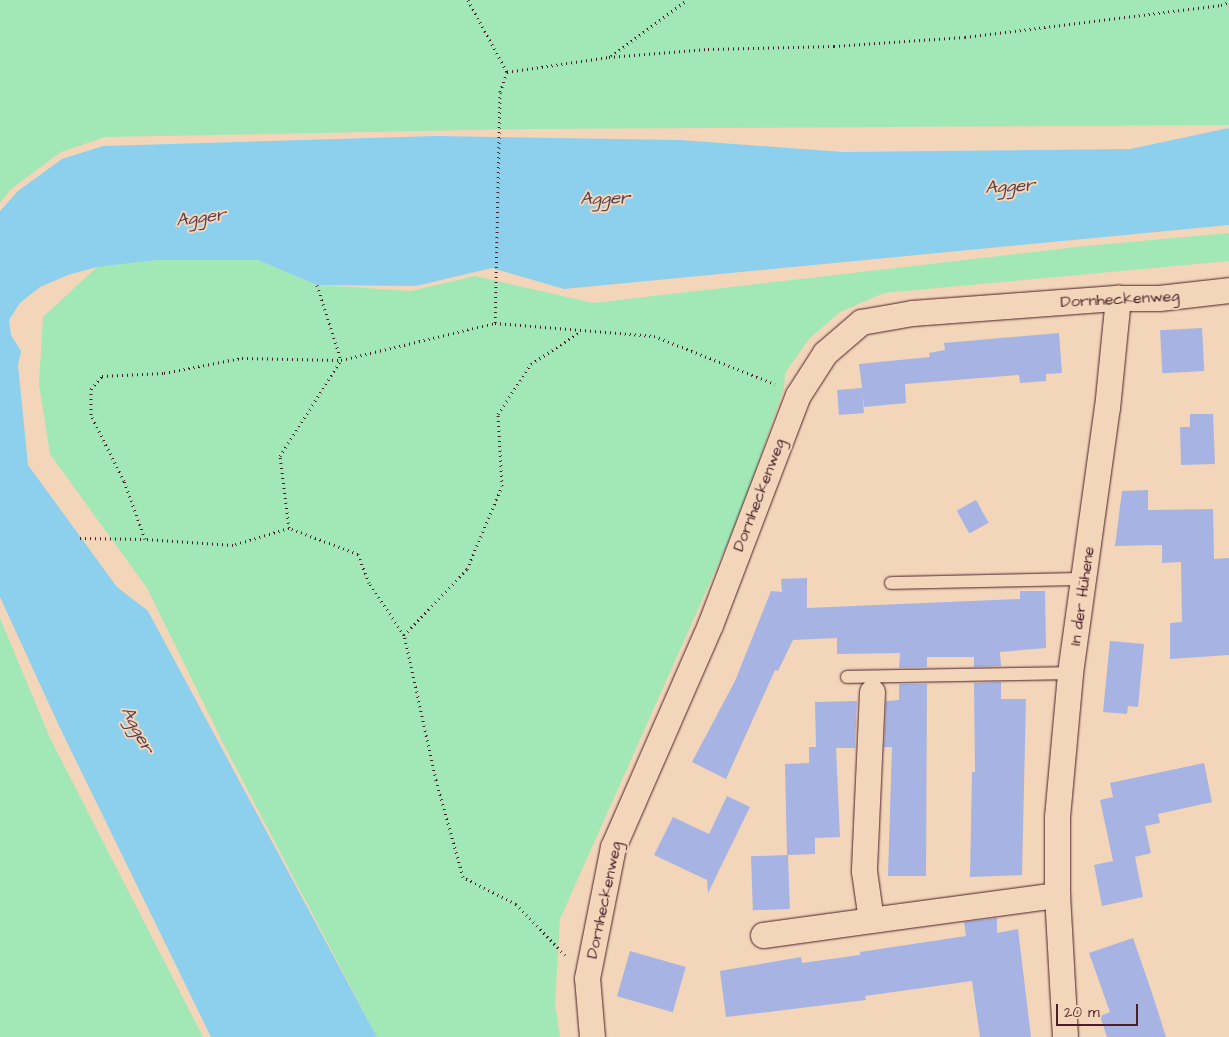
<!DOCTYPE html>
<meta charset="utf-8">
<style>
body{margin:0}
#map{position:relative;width:1229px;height:1037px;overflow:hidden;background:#f3d5b9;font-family:"Architects Daughter",sans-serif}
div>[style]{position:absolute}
.green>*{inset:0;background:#a1e8b6}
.water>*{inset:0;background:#8cd0ee}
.building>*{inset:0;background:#a6b3e3;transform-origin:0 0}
.path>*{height:3px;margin-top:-1.5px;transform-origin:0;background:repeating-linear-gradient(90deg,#4a1f2b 0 1px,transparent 0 5px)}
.roads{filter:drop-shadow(0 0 1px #4a1f2b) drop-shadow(0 0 1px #4a1f2b)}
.service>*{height:12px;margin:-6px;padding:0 6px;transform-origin:6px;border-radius:6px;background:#f3d5b9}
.minor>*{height:25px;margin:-12.5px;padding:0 12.5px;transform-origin:12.5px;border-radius:12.5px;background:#f3d5b9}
span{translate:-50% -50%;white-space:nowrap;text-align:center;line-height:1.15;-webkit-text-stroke:4px #f3d5b9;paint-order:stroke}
.street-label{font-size:16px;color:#4a1f2b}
.water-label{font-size:18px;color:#574252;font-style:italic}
.scale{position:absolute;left:1056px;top:1004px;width:82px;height:22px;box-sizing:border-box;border:2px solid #4a1f2b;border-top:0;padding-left:6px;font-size:15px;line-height:18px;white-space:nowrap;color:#4a1f2b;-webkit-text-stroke:4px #f3d5b9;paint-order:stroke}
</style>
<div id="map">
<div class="green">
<div style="clip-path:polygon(0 0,1229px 0,1229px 125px,528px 129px,105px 137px,61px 152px,11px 189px,0 203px)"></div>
<div style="clip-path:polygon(1229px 233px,1229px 261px,884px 293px,840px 312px,809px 339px,785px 373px,784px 388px,741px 513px,560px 919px,555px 1003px,560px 1037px,377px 1037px,224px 745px,147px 588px,50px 454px,39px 384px,43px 317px,97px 267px,157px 260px,258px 260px,317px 285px,411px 291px,475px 276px,593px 303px,1086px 246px)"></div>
<div style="clip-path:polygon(0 618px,50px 738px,203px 1037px,0 1037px)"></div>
</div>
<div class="water">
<div style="clip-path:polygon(1229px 128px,1229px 225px,564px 289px,492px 268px,416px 286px,317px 285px,258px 260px,157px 260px,97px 267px,68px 275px,40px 287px,20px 303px,9px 320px,11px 335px,21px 351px,18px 365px,28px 465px,117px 587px,148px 611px,377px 1037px,211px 1037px,60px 728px,0 597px,0 211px,18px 191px,62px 159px,103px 146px,435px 136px,680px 140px,843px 152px,1130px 149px)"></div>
</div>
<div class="building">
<div style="left:1202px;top:328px;width:43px;height:42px;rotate:87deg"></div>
<div style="clip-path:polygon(1059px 333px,1062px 373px,1046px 374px,1046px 381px,1020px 383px,1019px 375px,905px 384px,906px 403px,864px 407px,862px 391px,864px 413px,839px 415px,837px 390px,862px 388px,859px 364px,930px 357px,929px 353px,945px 350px,944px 343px)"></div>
<div style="clip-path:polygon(1190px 414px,1213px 414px,1215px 464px,1181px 465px,1180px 427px,1190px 427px)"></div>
<div style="clip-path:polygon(1148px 490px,1148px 510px,1213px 509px,1214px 559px,1229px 558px,1229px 655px,1170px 659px,1170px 623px,1182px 622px,1181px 562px,1162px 563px,1162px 545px,1115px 546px,1122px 491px)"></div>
<div style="left:976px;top:500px;width:26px;height:22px;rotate:61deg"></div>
<div style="clip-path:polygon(807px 578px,807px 608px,1020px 599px,1020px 591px,1045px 591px,1046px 648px,1000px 652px,1001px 666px,974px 667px,974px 657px,927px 657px,927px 667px,899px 668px,900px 653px,837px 654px,837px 638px,793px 640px,778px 671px,775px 670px,726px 779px,692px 762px,735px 681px,771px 591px,782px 592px,781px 579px)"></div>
<div style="clip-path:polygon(1110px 641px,1144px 644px,1138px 707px,1128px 706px,1127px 714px,1103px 712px)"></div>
<div style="clip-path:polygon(1001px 682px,1001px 699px,1026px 699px,1022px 875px,970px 877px,972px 772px,975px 772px,974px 683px)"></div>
<div style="clip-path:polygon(899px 684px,927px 684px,926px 876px,888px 876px,892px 747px,884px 747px,886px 701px,899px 700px)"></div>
<div style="clip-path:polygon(857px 701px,855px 748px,836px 748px,840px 837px,815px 838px,815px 854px,787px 855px,785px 764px,809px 763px,809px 747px,816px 747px,815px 702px)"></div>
<div style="clip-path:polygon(1204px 763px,1212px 802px,1158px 814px,1160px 823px,1145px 826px,1151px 853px,1135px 857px,1143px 897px,1102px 906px,1094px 865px,1113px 861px,1100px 800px,1113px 797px,1110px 783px)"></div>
<div style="clip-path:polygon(727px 796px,750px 807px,708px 893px,707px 880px,654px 855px,673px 817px,709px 834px)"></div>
<div style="left:788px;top:855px;width:54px;height:37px;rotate:88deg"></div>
<div style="clip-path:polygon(997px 918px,997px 933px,1018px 929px,1031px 1037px,980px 1037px,972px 981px,865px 996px,866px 1000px,726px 1017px,720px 971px,801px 957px,802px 963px,860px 955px,860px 952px,966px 936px,964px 922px)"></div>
<div style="clip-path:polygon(1133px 938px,1152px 993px,1166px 1037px,1107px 1037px,1100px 1016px,1110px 1012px,1089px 953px)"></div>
<div style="left:630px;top:951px;width:58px;height:47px;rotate:16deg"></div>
</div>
<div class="path">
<div style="left:468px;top:0;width:82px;rotate:61.6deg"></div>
<div style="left:507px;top:72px;width:21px;rotate:109deg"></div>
<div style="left:500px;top:92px;width:231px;rotate:91.2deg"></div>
<div style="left:611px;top:56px;width:94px;rotate:-36.4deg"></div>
<div style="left:507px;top:72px;width:103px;rotate:-8.4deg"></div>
<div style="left:609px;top:57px;width:99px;rotate:-4.6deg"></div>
<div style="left:708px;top:49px;width:126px;rotate:-1.4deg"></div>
<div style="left:834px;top:46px;width:131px;rotate:-3.9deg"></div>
<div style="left:965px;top:37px;width:258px;rotate:-7.1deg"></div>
<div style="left:1221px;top:5px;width:9px;rotate:-21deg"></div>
<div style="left:317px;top:285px;width:79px;rotate:72.3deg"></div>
<div style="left:289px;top:528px;width:73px;rotate:-97.1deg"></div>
<div style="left:280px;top:456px;width:114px;rotate:-57.6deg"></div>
<div style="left:80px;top:538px;width:65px;rotate:0.9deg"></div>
<div style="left:404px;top:635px;width:63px;rotate:-123.9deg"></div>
<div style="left:369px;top:583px;width:31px;rotate:-111deg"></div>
<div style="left:358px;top:554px;width:74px;rotate:-159.4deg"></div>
<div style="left:289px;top:528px;width:59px;rotate:163.1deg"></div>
<div style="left:233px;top:545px;width:88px;rotate:-176.1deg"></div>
<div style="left:145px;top:539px;width:62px;rotate:-109.9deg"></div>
<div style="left:124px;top:481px;width:74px;rotate:-116.6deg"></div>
<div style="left:91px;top:415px;width:26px;rotate:-90deg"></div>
<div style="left:91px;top:389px;width:17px;rotate:-50deg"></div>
<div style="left:102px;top:376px;width:62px;rotate:-2.8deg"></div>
<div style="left:164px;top:373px;width:79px;rotate:-10.9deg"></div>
<div style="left:242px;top:358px;width:99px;rotate:1.2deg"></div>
<div style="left:341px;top:360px;width:158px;rotate:-13.5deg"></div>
<div style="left:495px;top:323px;width:160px;rotate:4.7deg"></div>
<div style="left:654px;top:336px;width:130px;rotate:21.6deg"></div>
<div style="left:565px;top:955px;width:71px;rotate:-133.9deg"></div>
<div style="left:516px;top:904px;width:59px;rotate:-153deg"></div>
<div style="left:463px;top:877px;width:101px;rotate:-105.6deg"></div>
<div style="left:436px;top:780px;width:148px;rotate:-102.4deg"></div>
<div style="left:404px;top:635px;width:91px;rotate:-46.3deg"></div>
<div style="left:467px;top:569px;width:90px;rotate:-67.1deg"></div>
<div style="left:502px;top:486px;width:72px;rotate:-93.2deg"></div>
<div style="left:498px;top:414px;width:60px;rotate:-56.6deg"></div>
<div style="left:531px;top:364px;width:59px;rotate:-33.1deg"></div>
</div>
<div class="roads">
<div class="service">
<div style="left:891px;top:583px;width:193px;rotate:-1.2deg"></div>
<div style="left:847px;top:677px;width:223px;rotate:-1deg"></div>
</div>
<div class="minor">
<div style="left:872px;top:692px;width:179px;rotate:92.6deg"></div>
<div style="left:864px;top:871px;width:49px;rotate:81.9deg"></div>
<div style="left:871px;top:920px;width:188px;rotate:-7.7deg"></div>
<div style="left:763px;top:935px;width:109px;rotate:-7.9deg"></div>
<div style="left:592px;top:1037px;width:59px;rotate:-94.8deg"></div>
<div style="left:587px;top:978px;width:134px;rotate:-78.8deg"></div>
<div style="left:613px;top:847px;width:242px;rotate:-66.4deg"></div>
<div style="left:710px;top:625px;width:246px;rotate:-69.1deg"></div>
<div style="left:798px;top:395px;width:50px;rotate:-57.3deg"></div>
<div style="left:825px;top:353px;width:48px;rotate:-40.7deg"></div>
<div style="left:861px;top:322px;width:52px;rotate:-10deg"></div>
<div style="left:912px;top:313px;width:207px;rotate:-4.2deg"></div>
<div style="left:1118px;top:298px;width:41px"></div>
<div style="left:1159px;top:298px;width:70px;rotate:-6.5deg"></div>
<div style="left:1065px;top:1037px;width:142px;rotate:-93.2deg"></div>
<div style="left:1057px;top:895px;width:78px;rotate:-90deg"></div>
<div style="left:1057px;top:817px;width:145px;rotate:-84.8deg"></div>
<div style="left:1070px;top:673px;width:268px;rotate:-82.1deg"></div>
<div style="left:1107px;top:408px;width:111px;rotate:-84.3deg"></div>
</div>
</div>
<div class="street-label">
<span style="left:1120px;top:299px;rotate:-3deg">Dornheckenweg</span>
<span style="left:759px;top:495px;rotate:-69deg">Dornheckenweg</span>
<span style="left:1082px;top:596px;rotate:-82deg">In der Hühene</span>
<span style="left:604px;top:900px;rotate:-78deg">Dornheckenweg</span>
</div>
<div class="water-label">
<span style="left:1010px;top:187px;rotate:-3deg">Agger</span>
<span style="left:605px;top:199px;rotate:-1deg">Agger</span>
<span style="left:201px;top:218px;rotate:-7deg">Agger</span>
<span style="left:137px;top:730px;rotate:63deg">Agger</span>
</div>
<div class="scale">20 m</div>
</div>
